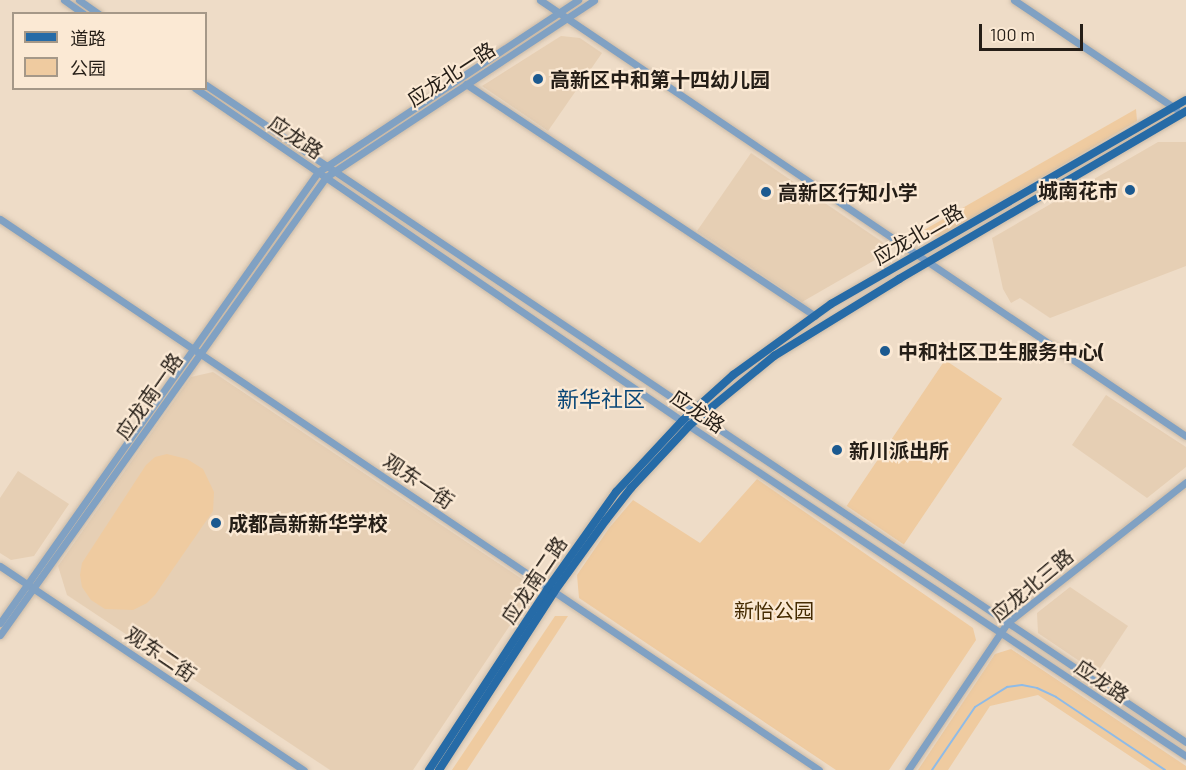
<!DOCTYPE html>
<meta charset="utf-8">
<style>
body{margin:0}
#map{position:relative;width:1186px;height:770px;overflow:hidden;background:#eedcc7;font-family:Barlow,"Noto Sans SC",sans-serif}
div>[style]{position:absolute}
.built>*{inset:0;background:#e6cfb4}
.green>*{inset:0;background:#efcba0;transform-origin:0 0}
.stream>*{height:2px;margin:-1px;padding:0 1px;transform-origin:1px;border-radius:1px;background:#8fbbe7}
.roads{filter:drop-shadow(0 0 2px #cabaa7) drop-shadow(0 0 2px #cabaa7)}
.minor>*{height:7px;margin:-3.5px;padding:0 3.5px;transform-origin:3.5px;border-radius:3.5px;background:#80a1c3}
.major>*{height:8px;margin:-4px;padding:0 4px;transform-origin:4px;border-radius:4px;background:#266ba7}
.dots>*{width:16px;height:16px;translate:-50% -50%;box-sizing:border-box;border:3px solid #fbe9d4;border-radius:50%}
span{translate:-50% -50%;white-space:nowrap;text-align:center;line-height:1.15;-webkit-text-stroke:4.5px #fbe9d4;paint-order:stroke}
.street-label{font-size:20px;color:#251e17}
.poi-label{font-size:20px;color:#251e17;font-weight:700}
.left{translate:0 -50%;text-align:left}
.right{translate:-100% -50%;text-align:right}
.park-label{font-size:20px;color:#452b02}
.quarter-label{font-size:22px;color:#0a4777}
.legend{position:absolute;left:12px;top:12px;width:195px;height:78px;box-sizing:border-box;background:#fbe9d4;border:2px solid #a59888;margin:0;padding:8px 10px;list-style:none;font-size:18px;color:#251e17}
.legend li{display:flex;align-items:center;gap:12px;height:30px}
.legend b{width:30px;border:2px solid #a59888}
.scale{position:absolute;left:979px;top:24px;width:104px;height:27px;box-sizing:border-box;border:3px solid #251e17;border-top:0;padding-left:8px;font-size:18px;line-height:21px;white-space:nowrap;color:#251e17;-webkit-text-stroke:4px #fbe9d4;paint-order:stroke}
</style>
<div id="map">
<div class="built">
<div style="clip-path:polygon(561px 36px,580px 38px,602px 53px,548px 131px,482px 86px)"></div>
<div style="clip-path:polygon(1158px 142px,1186px 142px,1186px 266px,1050px 318px,1020px 298px,1011px 303px,1003px 289px,992px 238px)"></div>
<div style="clip-path:polygon(751px 153px,884px 243px,887px 253px,802px 302px,697px 231px)"></div>
<div style="clip-path:polygon(213px 372px,525px 581px,529px 597px,413px 770px,330px 770px,67px 595px,58px 566px,191px 377px)"></div>
<div style="clip-path:polygon(1106px 395px,1186px 447px,1186px 467px,1147px 498px,1072px 445px)"></div>
<div style="clip-path:polygon(18px 471px,69px 504px,34px 556px,11px 560px,0 553px,0 498px)"></div>
<div style="clip-path:polygon(1070px 587px,1128px 626px,1097px 673px,1038px 633px,1037px 613px)"></div>
</div>
<div class="green">
<div style="clip-path:polygon(1136px 109px,1137px 121px,941px 237px,917px 234px)"></div>
<div style="left:945px;top:360px;width:69px;height:176px;rotate:34deg"></div>
<div style="clip-path:polygon(167px 454px,187px 459px,203px 469px,214px 492px,213px 511px,155px 595px,147px 603px,133px 610px,105px 609px,91px 600px,82px 587px,80px 575px,82px 563px,146px 465px,155px 457px)"></div>
<div style="clip-path:polygon(757px 479px,973px 628px,976px 640px,889px 770px,836px 770px,579px 598px,577px 575px,609px 528px,633px 500px,700px 543px)"></div>
<div style="clip-path:polygon(555px 616px,568px 616px,467px 770px,452px 770px)"></div>
<div style="clip-path:polygon(1011px 649px,1186px 766px,1186px 770px,1151px 770px,1038px 695px,990px 706px,948px 770px,918px 770px,995px 654px)"></div>
</div>
<div class="stream">
<div style="left:932px;top:770px;width:76px;rotate:-55.7deg"></div>
<div style="left:975px;top:707px;width:38px;rotate:-32deg"></div>
<div style="left:1007px;top:687px;width:15px;rotate:-8deg"></div>
<div style="left:1022px;top:685px;width:15px;rotate:11deg"></div>
<div style="left:1037px;top:688px;width:21px;rotate:25deg"></div>
<div style="left:1056px;top:697px;width:131px;rotate:33.8deg"></div>
</div>
<div class="roads">
<div class="minor">
<div style="left:64px;top:0;width:24px;rotate:35deg"></div>
<div style="left:79px;top:0;width:24px;rotate:35deg"></div>
<div style="left:540px;top:0;width:779px;rotate:34.02deg"></div>
<div style="left:1014px;top:0;width:195px;rotate:33.9deg"></div>
<div style="left:466px;top:84px;width:419px;rotate:33.6deg"></div>
<div style="left:206px;top:85px;width:1180px;rotate:33.84deg"></div>
<div style="left:195px;top:88px;width:590px;rotate:34.36deg"></div>
<div style="left:682px;top:421px;width:605px;rotate:33.61deg"></div>
<div style="left:0;top:219px;width:987px;rotate:33.93deg"></div>
<div style="left:0;top:566px;width:366px;rotate:33.9deg"></div>
<div style="left:0;top:623px;width:552px;rotate:-54.81deg"></div>
<div style="left:318px;top:172px;width:312px;rotate:-33.5deg"></div>
<div style="left:0;top:635px;width:562px;rotate:-54.56deg"></div>
<div style="left:326px;top:177px;width:321px;rotate:-33.4deg"></div>
<div style="left:908px;top:770px;width:177px;rotate:-56deg"></div>
<div style="left:1007px;top:623px;width:228px;rotate:-38.2deg"></div>
</div>
<div class="major">
<div style="left:429px;top:770px;width:217px;rotate:-56.8deg"></div>
<div style="left:548px;top:588px;width:118px;rotate:-54.7deg"></div>
<div style="left:616px;top:492px;width:97px;rotate:-47.1deg"></div>
<div style="left:682px;top:421px;width:69px;rotate:-42deg"></div>
<div style="left:733px;top:375px;width:121px;rotate:-35.9deg"></div>
<div style="left:831px;top:304px;width:409px;rotate:-29.9deg"></div>
<div style="left:439px;top:770px;width:212px;rotate:-57.1deg"></div>
<div style="left:554px;top:592px;width:89px;rotate:-54.2deg"></div>
<div style="left:606px;top:520px;width:41px;rotate:-52deg"></div>
<div style="left:631px;top:488px;width:86px;rotate:-46.9deg"></div>
<div style="left:690px;top:425px;width:109px;rotate:-39.4deg"></div>
<div style="left:774px;top:356px;width:147px;rotate:-31.6deg"></div>
<div style="left:899px;top:279px;width:333px;rotate:-30.3deg"></div>
</div>
</div>
<div class="dots">
<div style="left:538px;top:79px;background:#1c5a90"></div>
<div style="left:1130px;top:190px;background:#1c5a90"></div>
<div style="left:766px;top:192px;background:#1c5a90"></div>
<div style="left:885px;top:351px;background:#1c5a90"></div>
<div style="left:837px;top:450px;background:#1c5a90"></div>
<div style="left:216px;top:523px;background:#1c5a90"></div>
</div>
<div class="street-label">
<span style="left:451px;top:74px;rotate:-33deg">应龙北一路</span>
<span style="left:296px;top:137px;rotate:34deg">应龙路</span>
<span style="left:918px;top:234px;rotate:-30deg">应龙北二路</span>
<span style="left:149px;top:396px;rotate:-55deg">应龙南一路</span>
<span style="left:698px;top:411px;rotate:34deg">应龙路</span>
<span style="left:419px;top:481px;rotate:34deg">观东一街</span>
<span style="left:534px;top:580px;rotate:-56deg">应龙南二路</span>
<span style="left:1032px;top:585px;rotate:-40deg">应龙北三路</span>
<span style="left:161px;top:654px;rotate:34deg">观东二街</span>
<span style="left:1102px;top:681px;rotate:34deg">应龙路</span>
</div>
<div class="poi-label">
<span class="left" style="left:550px;top:79px">高新区中和第十四幼儿园</span>
<span class="right" style="left:1118px;top:190px">城南花市</span>
<span class="left" style="left:778px;top:192px">高新区行知小学</span>
<span class="left" style="left:898px;top:351px">中和社区卫生服务中心(</span>
<span class="left" style="left:849px;top:450px">新川派出所</span>
<span class="left" style="left:228px;top:523px">成都高新新华学校</span>
</div>
<div class="park-label">
<span style="left:774px;top:610px">新怡公园</span>
</div>
<div class="quarter-label">
<span style="left:601px;top:399px">新华社区</span>
</div>
<ul class="legend">
<li><b style="height:8px;background:#266ba7"></b>道路</li>
<li><b style="height:16px;background:#efcba0"></b>公园</li>
</ul>
<div class="scale">100 m</div>
</div>
